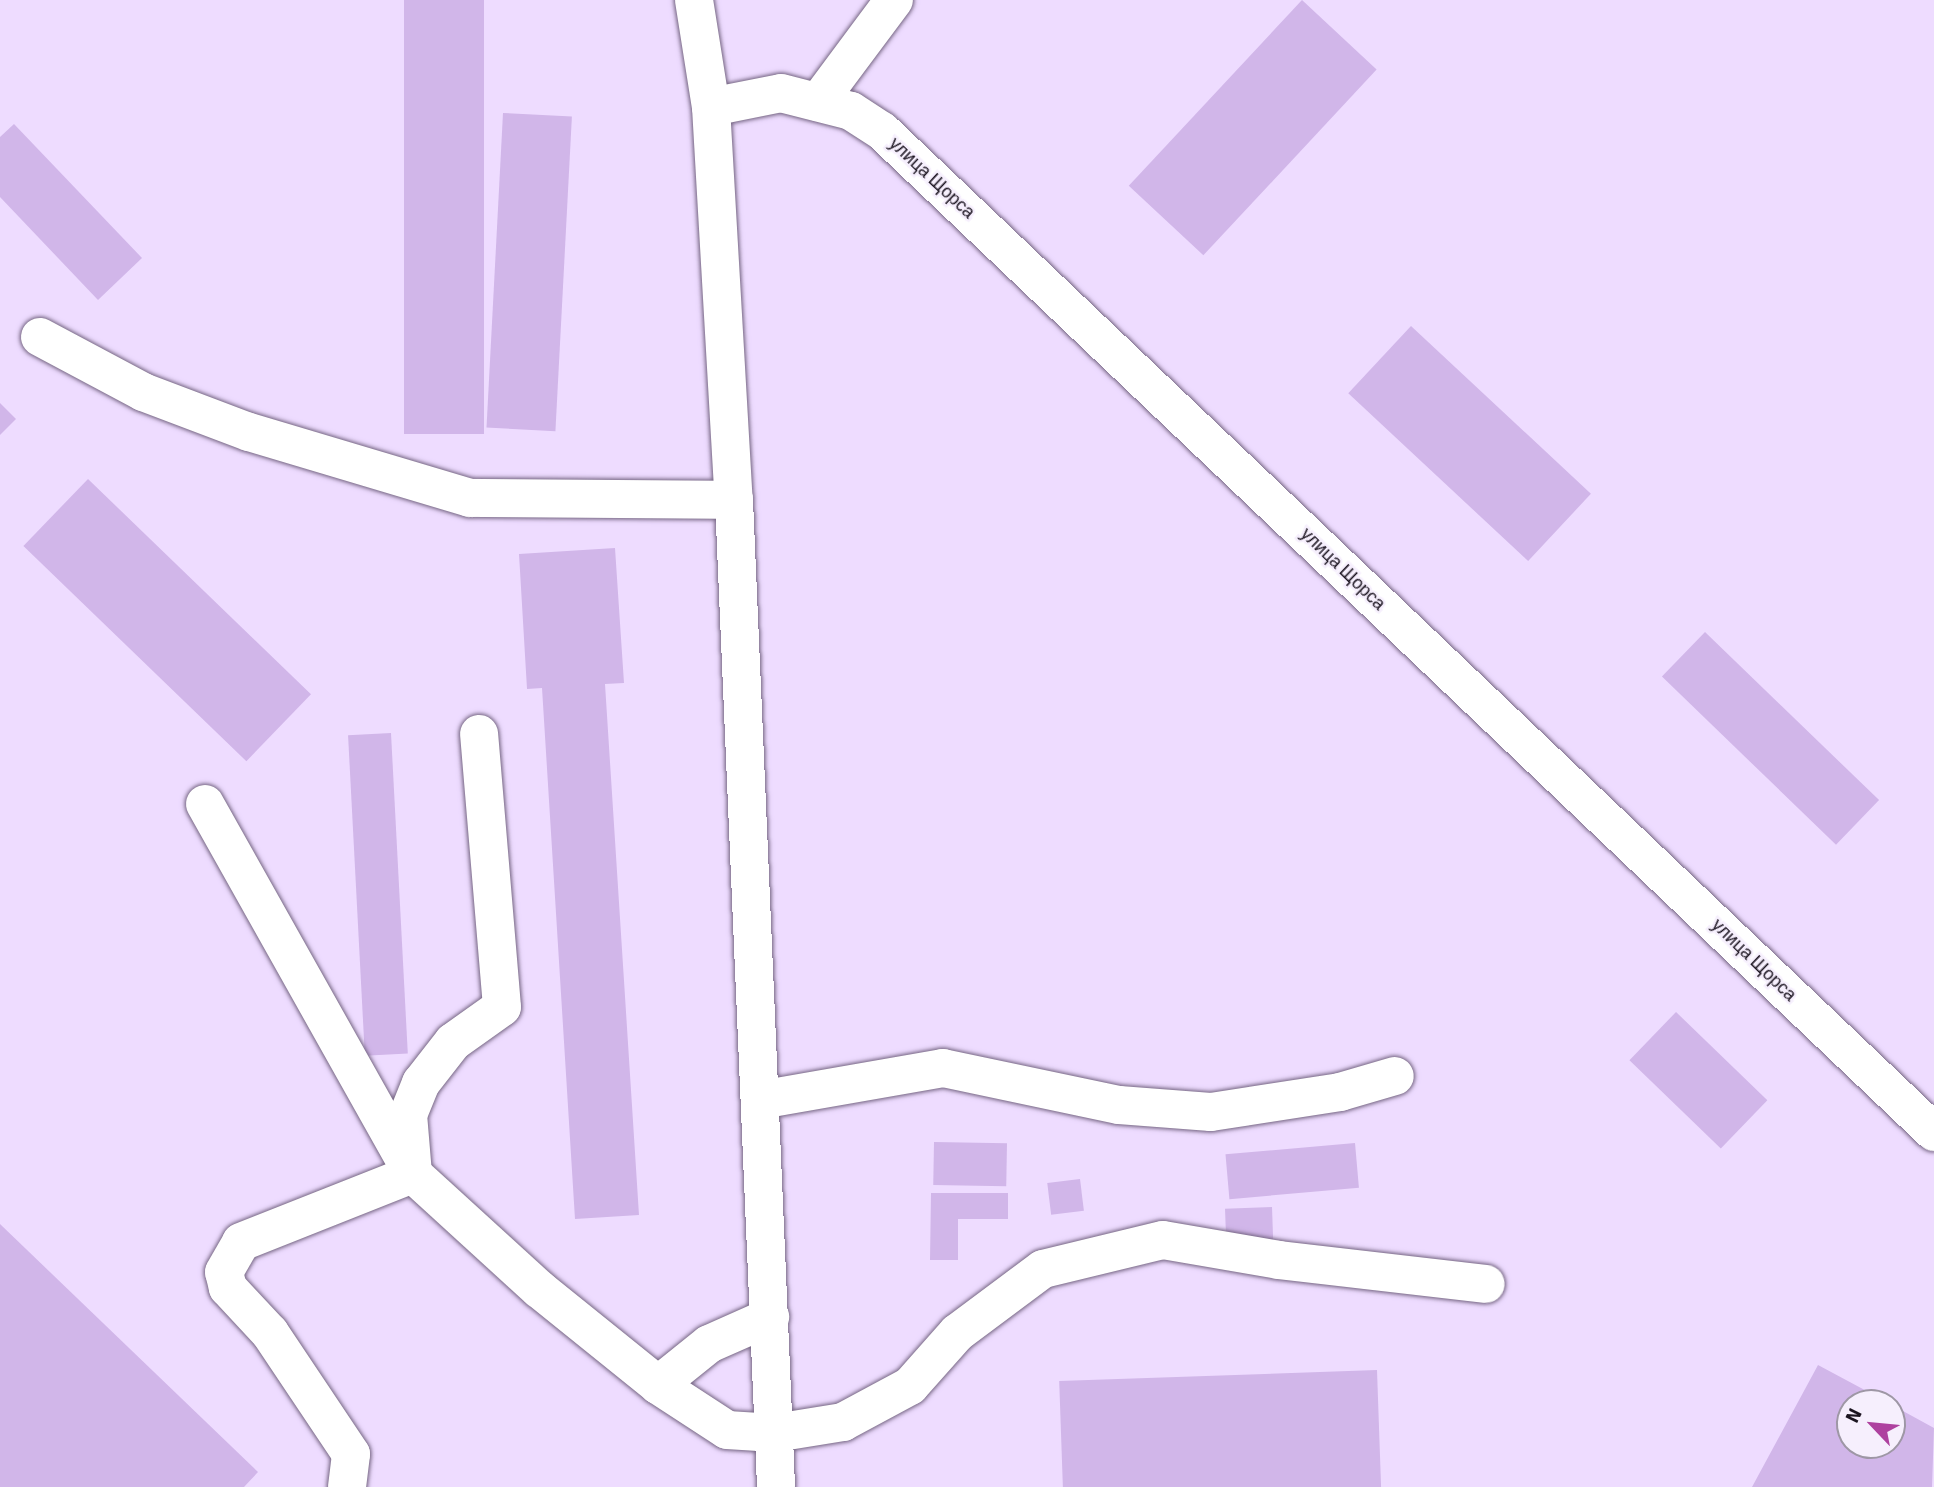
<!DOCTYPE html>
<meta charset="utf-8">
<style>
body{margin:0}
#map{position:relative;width:1934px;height:1487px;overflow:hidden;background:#eedcff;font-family:Signika,sans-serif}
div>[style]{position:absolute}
.building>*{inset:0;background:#d1b6e9;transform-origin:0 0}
.roads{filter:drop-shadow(0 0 2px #766684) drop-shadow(0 0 2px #766684)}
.minor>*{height:38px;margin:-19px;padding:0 19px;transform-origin:19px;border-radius:19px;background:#fff}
span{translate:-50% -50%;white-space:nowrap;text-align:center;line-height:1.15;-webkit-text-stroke:5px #f6effd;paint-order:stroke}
.street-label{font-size:18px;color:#1b1420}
.north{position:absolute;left:1836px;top:1389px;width:70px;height:70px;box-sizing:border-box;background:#f6effd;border:2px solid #9e97a5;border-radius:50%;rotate:296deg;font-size:19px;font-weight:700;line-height:28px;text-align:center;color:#1b1420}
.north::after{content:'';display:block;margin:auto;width:24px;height:32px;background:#ae419f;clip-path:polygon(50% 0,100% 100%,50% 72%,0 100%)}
</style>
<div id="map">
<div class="building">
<div style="left:404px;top:0;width:80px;height:434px"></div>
<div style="left:1302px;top:0;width:102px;height:254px;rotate:43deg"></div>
<div style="left:503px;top:113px;width:69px;height:315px;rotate:3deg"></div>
<div style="clip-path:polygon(14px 124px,142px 258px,98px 300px,0 197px,0 137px)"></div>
<div style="left:1411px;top:326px;width:246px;height:92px;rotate:43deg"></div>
<div style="clip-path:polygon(0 403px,16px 419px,0 435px)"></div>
<div style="left:88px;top:479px;width:310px;height:93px;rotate:44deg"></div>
<div style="clip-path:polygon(615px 548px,624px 683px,605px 684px,639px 1215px,575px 1219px,542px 688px,527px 689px,519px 554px)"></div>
<div style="left:1705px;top:632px;width:242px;height:62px;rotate:44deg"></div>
<div style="left:391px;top:733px;width:321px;height:43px;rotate:87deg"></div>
<div style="left:1676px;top:1012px;width:127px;height:67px;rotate:44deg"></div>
<div style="left:934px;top:1142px;width:73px;height:43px;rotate:1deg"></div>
<div style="left:1355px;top:1143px;width:45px;height:130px;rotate:85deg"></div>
<div style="left:1080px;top:1179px;width:32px;height:33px;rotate:83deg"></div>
<div style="clip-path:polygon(931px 1193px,1008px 1193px,1008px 1219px,958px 1219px,958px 1260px,930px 1260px)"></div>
<div style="left:1272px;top:1207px;width:34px;height:47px;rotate:88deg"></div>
<div style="clip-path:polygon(0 1224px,258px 1472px,244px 1487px,0 1487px)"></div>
<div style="clip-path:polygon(1818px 1365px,1889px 1403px,1850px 1403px,1850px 1445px,1892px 1445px,1892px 1405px,1934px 1428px,1932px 1487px,1752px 1487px)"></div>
<div style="left:1377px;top:1370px;width:117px;height:318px;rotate:88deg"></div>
</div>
<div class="roads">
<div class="minor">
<div style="left:694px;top:0;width:108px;rotate:81deg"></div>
<div style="left:711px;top:107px;width:394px;rotate:86.7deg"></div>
<div style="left:734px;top:500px;width:988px;rotate:87.56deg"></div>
<div style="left:818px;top:102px;width:127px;rotate:-53.3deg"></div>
<div style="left:711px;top:107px;width:71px;rotate:-11.3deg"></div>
<div style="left:781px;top:93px;width:72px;rotate:14.4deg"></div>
<div style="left:851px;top:111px;width:37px;rotate:33deg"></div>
<div style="left:882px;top:131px;width:1452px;rotate:43.58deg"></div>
<div style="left:40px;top:337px;width:117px;rotate:28.1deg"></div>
<div style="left:143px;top:392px;width:113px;rotate:20.7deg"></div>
<div style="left:249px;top:432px;width:231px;rotate:16.6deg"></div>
<div style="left:470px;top:498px;width:264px;rotate:0.4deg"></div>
<div style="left:205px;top:804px;width:424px;rotate:60.7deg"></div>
<div style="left:413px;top:1174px;width:59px;rotate:-94.8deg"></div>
<div style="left:408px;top:1115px;width:35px;rotate:-68deg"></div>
<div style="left:421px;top:1083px;width:52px;rotate:-52deg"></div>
<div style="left:453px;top:1042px;width:60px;rotate:-35.5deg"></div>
<div style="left:502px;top:1007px;width:274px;rotate:-94.8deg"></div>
<div style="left:760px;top:1100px;width:186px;rotate:-9.9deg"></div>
<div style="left:943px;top:1068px;width:180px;rotate:11.9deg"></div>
<div style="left:1119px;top:1105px;width:92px;rotate:4.4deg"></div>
<div style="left:1211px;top:1112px;width:131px;rotate:-8.8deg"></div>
<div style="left:1340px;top:1092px;width:57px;rotate:-16.2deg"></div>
<div style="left:658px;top:1385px;width:65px;rotate:-38.8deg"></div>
<div style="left:709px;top:1344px;width:67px;rotate:-23.9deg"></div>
<div style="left:347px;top:1487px;width:33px;rotate:-83deg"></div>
<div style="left:351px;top:1454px;width:146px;rotate:-123.8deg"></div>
<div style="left:270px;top:1333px;width:62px;rotate:-133deg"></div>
<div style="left:228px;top:1288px;width:16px;rotate:-104deg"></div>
<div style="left:224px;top:1272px;width:34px;rotate:-60deg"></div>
<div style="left:241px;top:1242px;width:185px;rotate:-21.6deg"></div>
<div style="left:413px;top:1174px;width:171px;rotate:42.4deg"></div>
<div style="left:539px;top:1289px;width:153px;rotate:38.9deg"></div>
<div style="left:658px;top:1385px;width:82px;rotate:33.1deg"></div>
<div style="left:727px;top:1430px;width:48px;rotate:3.6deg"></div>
<div style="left:775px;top:1433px;width:69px;rotate:-9.2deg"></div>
<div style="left:843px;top:1422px;width:76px;rotate:-28.2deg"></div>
<div style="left:910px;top:1386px;width:71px;rotate:-48.4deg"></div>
<div style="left:957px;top:1333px;width:107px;rotate:-36.7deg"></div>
<div style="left:1043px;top:1269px;width:123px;rotate:-13.6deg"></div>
<div style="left:1163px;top:1240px;width:118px;rotate:9.8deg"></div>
<div style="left:1279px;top:1260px;width:208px;rotate:6.6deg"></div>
</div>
</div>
<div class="street-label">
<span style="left:932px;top:178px;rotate:43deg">улица Щорса</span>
<span style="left:1343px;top:569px;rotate:44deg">улица Щорса</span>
<span style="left:1754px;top:960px;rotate:44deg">улица Щорса</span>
</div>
<div class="north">N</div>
</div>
